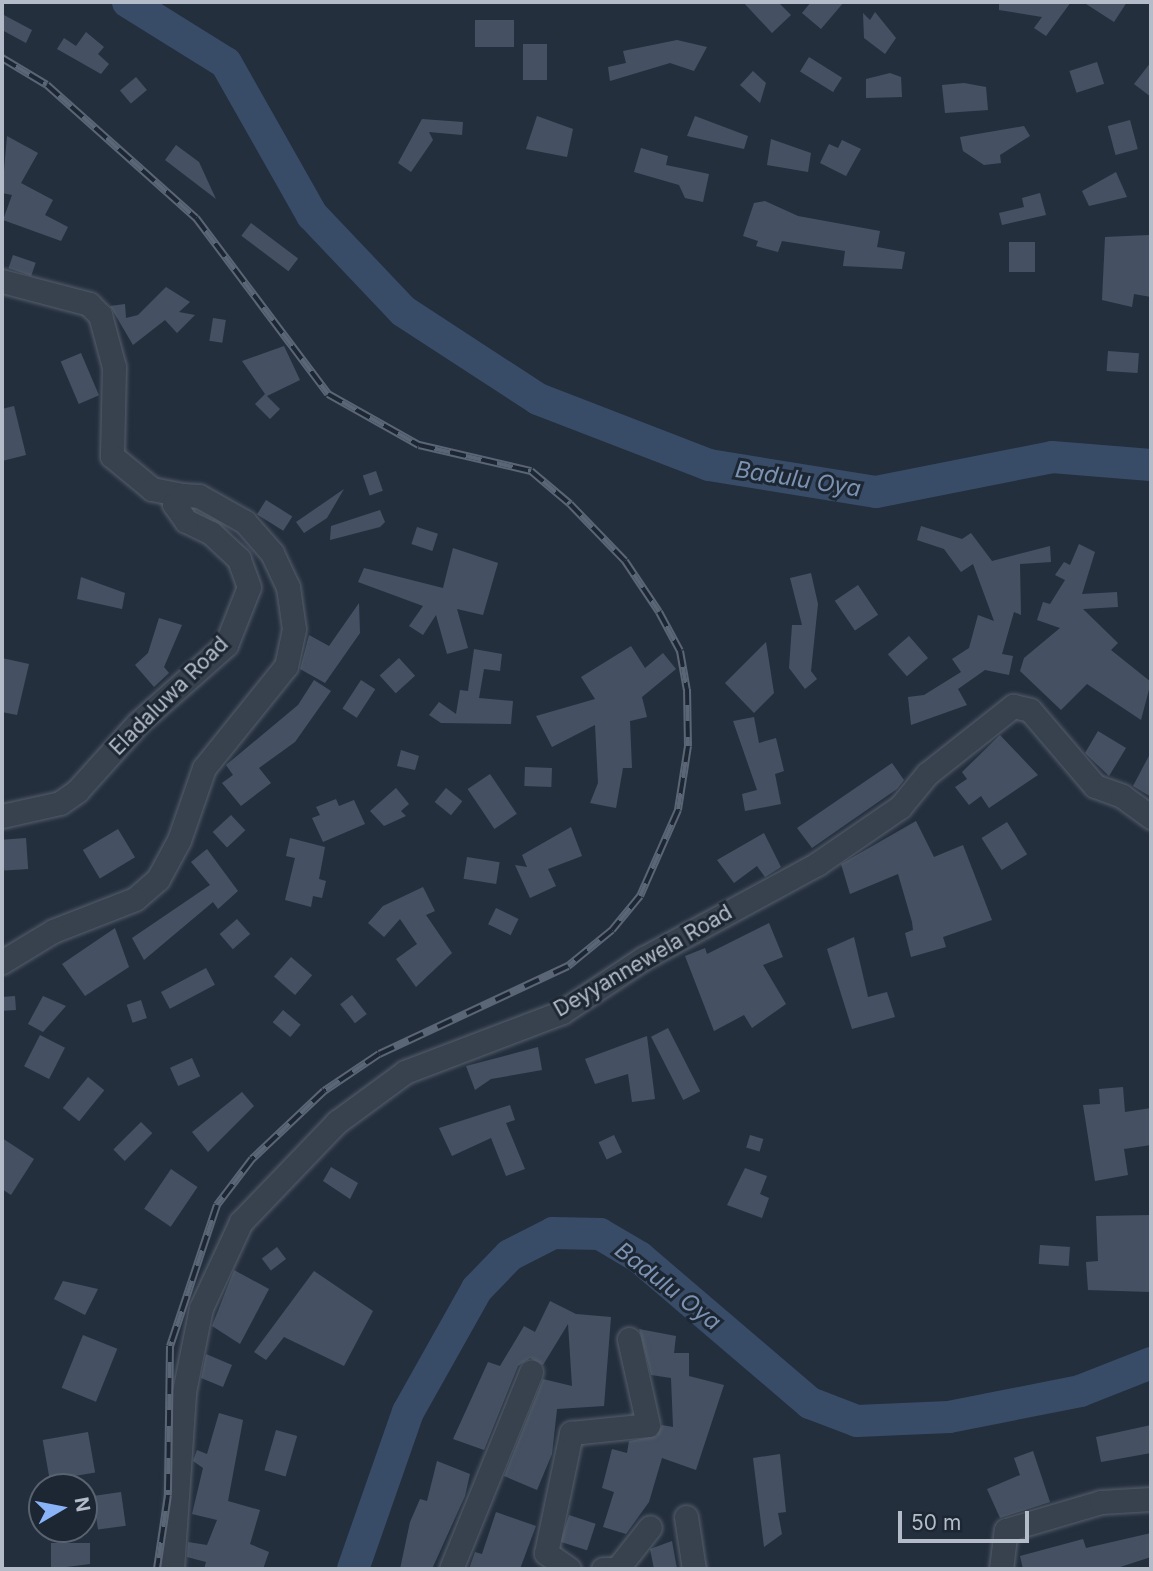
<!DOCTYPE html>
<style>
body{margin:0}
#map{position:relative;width:1153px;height:1571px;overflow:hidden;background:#242f3e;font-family:Inter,sans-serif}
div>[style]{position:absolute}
.river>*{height:32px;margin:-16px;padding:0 16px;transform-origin:16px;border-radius:16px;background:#394c67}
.building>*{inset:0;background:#455162;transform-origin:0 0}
.roads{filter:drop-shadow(0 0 2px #565f6c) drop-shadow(0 0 2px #565f6c)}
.minor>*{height:23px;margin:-11.5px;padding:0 11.5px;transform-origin:11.5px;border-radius:11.5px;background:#38414e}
.rail>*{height:8px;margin-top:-4px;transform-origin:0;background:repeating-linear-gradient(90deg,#1d2633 0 16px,#5a6575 0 32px);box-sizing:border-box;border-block:2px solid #5a6575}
span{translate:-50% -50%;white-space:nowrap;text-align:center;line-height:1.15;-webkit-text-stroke:6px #1d2633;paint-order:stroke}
.street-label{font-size:21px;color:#b4bcc9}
.water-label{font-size:23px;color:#7c92b1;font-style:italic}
.frame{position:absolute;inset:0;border:4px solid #b4bcc9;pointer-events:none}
.north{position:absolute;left:28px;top:1473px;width:70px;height:70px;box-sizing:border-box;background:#1d2633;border:2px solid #59626f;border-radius:50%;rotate:80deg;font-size:19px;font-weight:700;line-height:28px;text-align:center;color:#b4bcc9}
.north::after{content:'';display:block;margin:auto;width:24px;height:32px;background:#8ab4f8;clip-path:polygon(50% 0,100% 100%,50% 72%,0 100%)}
.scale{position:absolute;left:898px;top:1511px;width:131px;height:32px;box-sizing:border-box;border:4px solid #b4bcc9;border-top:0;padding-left:9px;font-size:21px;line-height:24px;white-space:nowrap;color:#b4bcc9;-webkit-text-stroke:5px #1d2633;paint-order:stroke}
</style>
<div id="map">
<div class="river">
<div style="left:128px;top:2px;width:115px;rotate:31.9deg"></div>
<div style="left:226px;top:63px;width:175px;rotate:60.5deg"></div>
<div style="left:312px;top:215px;width:132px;rotate:46.5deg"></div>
<div style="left:403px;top:311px;width:161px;rotate:33.1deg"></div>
<div style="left:538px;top:399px;width:183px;rotate:21.1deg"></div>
<div style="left:709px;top:465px;width:169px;rotate:9.2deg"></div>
<div style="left:876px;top:492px;width:179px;rotate:-11.2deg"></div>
<div style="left:1052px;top:457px;width:99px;rotate:4.6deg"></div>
<div style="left:353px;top:1569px;width:166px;rotate:-70.7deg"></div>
<div style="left:408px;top:1412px;width:141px;rotate:-60.7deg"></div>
<div style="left:477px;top:1289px;width:47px;rotate:-45.9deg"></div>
<div style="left:510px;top:1255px;width:48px;rotate:-27.1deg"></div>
<div style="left:553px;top:1233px;width:47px;rotate:1.2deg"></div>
<div style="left:600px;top:1234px;width:45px;rotate:30.5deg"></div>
<div style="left:639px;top:1257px;width:225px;rotate:40.5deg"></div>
<div style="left:810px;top:1403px;width:50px;rotate:21deg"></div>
<div style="left:857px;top:1421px;width:92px;rotate:-2.5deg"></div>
<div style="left:949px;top:1417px;width:134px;rotate:-11.2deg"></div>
<div style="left:1080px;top:1391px;width:76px;rotate:-21.5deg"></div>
</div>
<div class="building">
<div style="clip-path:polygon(743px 2px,778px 2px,791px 15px,772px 33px)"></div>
<div style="clip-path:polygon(811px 2px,844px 2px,821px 29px,802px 13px)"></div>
<div style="clip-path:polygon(999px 2px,1071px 2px,1046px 36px,1034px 28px,1042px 17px,999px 10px)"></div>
<div style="clip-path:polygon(1083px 2px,1127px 2px,1114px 22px)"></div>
<div style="clip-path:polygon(875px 12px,896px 38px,885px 54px,864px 38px,863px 13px,870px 20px)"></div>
<div style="clip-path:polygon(2px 14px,32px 30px,26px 43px,2px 30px)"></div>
<div style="left:475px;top:20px;width:39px;height:27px"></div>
<div style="clip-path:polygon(86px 32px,104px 47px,98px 54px,109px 64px,101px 74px,57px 49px,64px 38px,76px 46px)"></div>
<div style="clip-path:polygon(677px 40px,707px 47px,694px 71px,670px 63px,610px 81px,608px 67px,626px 63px,623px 51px)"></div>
<div style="left:547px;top:44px;width:36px;height:24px;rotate:90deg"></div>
<div style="left:809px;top:57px;width:39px;height:17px;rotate:32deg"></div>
<div style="left:1097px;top:62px;width:23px;height:29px;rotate:72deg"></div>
<div style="clip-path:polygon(1151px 62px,1151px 97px,1134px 84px)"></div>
<div style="clip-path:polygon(753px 71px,766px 83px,760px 103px,740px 85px)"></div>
<div style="clip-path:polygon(890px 73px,901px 77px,902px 97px,866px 98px,866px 79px)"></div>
<div style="left:136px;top:77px;width:17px;height:21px;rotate:50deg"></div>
<div style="clip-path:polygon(964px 83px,986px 87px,988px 110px,945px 113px,942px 85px)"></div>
<div style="clip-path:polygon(537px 116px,573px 129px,567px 157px,526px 149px)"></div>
<div style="clip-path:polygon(695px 116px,748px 136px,744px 149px,687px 136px)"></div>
<div style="clip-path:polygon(422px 119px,463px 122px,462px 135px,429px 132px,433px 140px,411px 172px,398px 163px)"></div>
<div style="left:1130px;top:120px;width:30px;height:23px;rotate:75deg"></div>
<div style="clip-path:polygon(1024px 126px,1030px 136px,1000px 155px,1001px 163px,984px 165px,963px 151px,960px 137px)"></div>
<div style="clip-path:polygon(7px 136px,38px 153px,21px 183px,53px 200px,45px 215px,68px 227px,61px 241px,3px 220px,12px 195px,2px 193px)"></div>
<div style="clip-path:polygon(771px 139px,811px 153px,808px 172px,767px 165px)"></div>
<div style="clip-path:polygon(842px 140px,861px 149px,846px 176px,820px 163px,829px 144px,838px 148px)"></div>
<div style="clip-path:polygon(176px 145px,199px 162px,216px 199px,165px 160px)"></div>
<div style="clip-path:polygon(641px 148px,668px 156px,666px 165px,709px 174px,703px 202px,685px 198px,679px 185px,634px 172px)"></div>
<div style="clip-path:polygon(1116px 172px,1127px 197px,1089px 206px,1082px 191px)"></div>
<div style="clip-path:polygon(1040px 193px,1046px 215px,1002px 225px,999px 213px,1024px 207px,1022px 198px)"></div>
<div style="clip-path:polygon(765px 201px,798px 216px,880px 231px,877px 247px,905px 252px,902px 269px,843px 266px,845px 251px,782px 241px,778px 252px,756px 246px,758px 241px,743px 236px,754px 203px)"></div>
<div style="left:251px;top:223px;width:59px;height:16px;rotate:37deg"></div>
<div style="clip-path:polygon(1149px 235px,1151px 297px,1134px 294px,1132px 307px,1102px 300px,1105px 237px)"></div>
<div style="left:1009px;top:242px;width:26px;height:30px"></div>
<div style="left:13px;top:255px;width:24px;height:14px;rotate:19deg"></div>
<div style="clip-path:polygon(166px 287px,190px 302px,179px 312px,195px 315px,177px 333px,165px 320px,133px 345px,110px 306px,125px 304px,126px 318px,138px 315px)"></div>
<div style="left:213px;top:318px;width:13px;height:23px;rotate:9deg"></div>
<div style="clip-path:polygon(284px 346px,300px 380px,267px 396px,280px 409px,270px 419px,255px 404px,265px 394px,242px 361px)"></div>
<div style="left:1108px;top:351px;width:31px;height:20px;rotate:4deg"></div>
<div style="left:81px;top:353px;width:46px;height:22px;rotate:67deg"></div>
<div style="clip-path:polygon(14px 406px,26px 455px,2px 461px,2px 409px)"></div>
<div style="left:376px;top:471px;width:21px;height:14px;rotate:71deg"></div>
<div style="clip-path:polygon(344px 489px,327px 518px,304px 533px,296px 522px)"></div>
<div style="left:266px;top:500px;width:31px;height:17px;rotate:32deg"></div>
<div style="clip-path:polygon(380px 510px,385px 522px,380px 527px,330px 540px,331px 526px)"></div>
<div style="clip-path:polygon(921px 526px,962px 539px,971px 533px,992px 561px,1050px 546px,1051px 562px,1020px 564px,1021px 615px,1014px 612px,1002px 654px,1013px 656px,1009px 675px,985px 670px,958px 689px,967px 705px,911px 725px,908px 697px,924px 695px,961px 672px,952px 659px,969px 648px,978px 615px,994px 621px,973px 564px,961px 572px,944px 549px,917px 540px)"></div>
<div style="left:417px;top:527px;width:22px;height:18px;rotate:18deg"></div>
<div style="clip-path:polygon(1079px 544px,1095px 552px,1082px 594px,1117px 592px,1118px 607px,1083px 609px,1118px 643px,1111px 650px,1151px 682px,1141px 720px,1087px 684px,1061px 710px,1020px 671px,1024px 658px,1060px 628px,1037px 620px,1043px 602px,1050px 604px,1065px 580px,1055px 575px,1064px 562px,1070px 565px)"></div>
<div style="clip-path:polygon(453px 548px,498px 563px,483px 615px,457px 609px,468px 648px,447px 654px,436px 615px,423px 635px,409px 626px,423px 606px,358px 582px,364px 568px,443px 588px)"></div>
<div style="clip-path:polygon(811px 573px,818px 604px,811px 671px,817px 679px,805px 689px,789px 668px,792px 625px,802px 625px,790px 578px)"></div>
<div style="clip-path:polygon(81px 577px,125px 593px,122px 609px,77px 599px)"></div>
<div style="left:858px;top:585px;width:36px;height:28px;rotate:56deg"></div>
<div style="clip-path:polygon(359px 603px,360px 633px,325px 683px,300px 669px,309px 635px,329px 646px)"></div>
<div style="clip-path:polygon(159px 618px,182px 625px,164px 667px,169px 673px,154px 687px,135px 665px,148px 653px)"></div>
<div style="left:909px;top:636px;width:29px;height:28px;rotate:49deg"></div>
<div style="clip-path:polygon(766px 642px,774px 693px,754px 713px,725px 683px)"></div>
<div style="clip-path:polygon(631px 646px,645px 668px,663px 653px,676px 669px,642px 697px,647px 717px,630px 721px,632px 768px,623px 768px,616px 808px,590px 803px,598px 783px,595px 725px,552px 747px,536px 716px,595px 699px,581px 677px)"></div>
<div style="clip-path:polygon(474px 649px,502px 654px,500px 671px,484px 669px,479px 698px,513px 701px,511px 724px,441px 723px,429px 715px,439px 702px,456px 714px,460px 690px,468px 691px)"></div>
<div style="clip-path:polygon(2px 658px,29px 664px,17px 715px,2px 712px)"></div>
<div style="left:399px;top:658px;width:24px;height:26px;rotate:48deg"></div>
<div style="clip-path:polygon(314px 680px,331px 691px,295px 742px,259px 768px,271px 783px,241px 806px,222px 783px,233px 775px,226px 765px,298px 705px)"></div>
<div style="left:361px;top:680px;width:17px;height:34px;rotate:33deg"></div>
<div style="clip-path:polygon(754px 717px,759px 743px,776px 738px,784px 771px,775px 774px,781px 804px,745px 811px,742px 794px,757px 790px,733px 721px)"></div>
<div style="clip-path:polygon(1098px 731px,1126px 748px,1109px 776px,1085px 753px)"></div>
<div style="clip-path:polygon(1000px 735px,1038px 775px,989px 808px,981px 796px,969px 805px,955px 787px,967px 779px,962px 772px)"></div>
<div style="clip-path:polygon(401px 750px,419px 756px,415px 770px,397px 766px)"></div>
<div style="clip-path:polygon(1151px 752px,1151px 797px,1133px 786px)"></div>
<div style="clip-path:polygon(892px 763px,904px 780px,897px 789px,812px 848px,797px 828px)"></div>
<div style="left:525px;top:767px;width:27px;height:19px;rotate:2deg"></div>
<div style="left:490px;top:774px;width:48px;height:27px;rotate:56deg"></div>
<div style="clip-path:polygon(396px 788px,409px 804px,401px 811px,406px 816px,384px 826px,370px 811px)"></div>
<div style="left:446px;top:788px;width:21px;height:18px;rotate:39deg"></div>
<div style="clip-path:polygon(336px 799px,339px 806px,354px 800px,365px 824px,323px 842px,312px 818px,320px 815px,316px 807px)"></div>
<div style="left:231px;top:815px;width:21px;height:25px;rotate:47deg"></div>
<div style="clip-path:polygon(916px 821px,934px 857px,963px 845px,992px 920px,943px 937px,946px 947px,911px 957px,905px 933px,913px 930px,912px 922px,898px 874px,850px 894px,841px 864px)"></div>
<div style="left:1007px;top:822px;width:38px;height:30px;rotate:58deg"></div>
<div style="clip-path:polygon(571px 827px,582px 856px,548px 869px,556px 886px,530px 898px,515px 865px,527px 867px,522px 855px)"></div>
<div style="left:118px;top:829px;width:33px;height:41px;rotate:59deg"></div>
<div style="clip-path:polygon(764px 833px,781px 867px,765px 877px,757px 866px,734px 883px,717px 860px)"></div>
<div style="left:26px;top:838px;width:31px;height:24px;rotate:86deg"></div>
<div style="clip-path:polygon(290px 838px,325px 847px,319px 879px,326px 881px,322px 898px,313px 896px,311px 907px,285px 900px,295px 858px,286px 856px)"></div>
<div style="clip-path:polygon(207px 849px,238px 891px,218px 909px,213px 902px,144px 960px,132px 938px,210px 885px,191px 862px)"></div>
<div style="left:467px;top:857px;width:33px;height:22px;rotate:9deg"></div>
<div style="clip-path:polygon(423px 887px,435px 911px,426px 915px,452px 953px,416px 987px,396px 959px,417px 944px,400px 919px,384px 937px,368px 923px,383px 906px)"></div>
<div style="left:496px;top:908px;width:25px;height:18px;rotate:26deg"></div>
<div style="left:237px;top:919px;width:20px;height:23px;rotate:49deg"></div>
<div style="clip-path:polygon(769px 923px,783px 957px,763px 965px,786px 1004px,752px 1028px,744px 1015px,714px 1031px,685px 956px,705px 948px,707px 954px)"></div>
<div style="clip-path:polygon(115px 928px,129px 967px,85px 996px,62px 964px)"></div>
<div style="clip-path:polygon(854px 937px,868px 997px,887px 992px,895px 1017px,852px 1029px,827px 949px)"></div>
<div style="left:291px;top:957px;width:28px;height:26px;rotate:41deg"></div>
<div style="left:206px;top:968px;width:19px;height:51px;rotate:62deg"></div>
<div style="left:352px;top:995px;width:24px;height:15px;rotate:52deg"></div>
<div style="left:15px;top:996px;width:14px;height:13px;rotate:86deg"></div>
<div style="clip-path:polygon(43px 996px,66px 1006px,43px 1032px,28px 1024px)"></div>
<div style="left:141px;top:1000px;width:19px;height:15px;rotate:72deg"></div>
<div style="left:283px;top:1010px;width:23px;height:16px;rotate:40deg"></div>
<div style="left:668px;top:1028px;width:71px;height:19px;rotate:63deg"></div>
<div style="left:40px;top:1035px;width:28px;height:35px;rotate:27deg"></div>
<div style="clip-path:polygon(647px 1036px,655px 1099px,632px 1102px,628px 1074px,595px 1084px,585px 1059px)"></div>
<div style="clip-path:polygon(538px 1047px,542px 1070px,491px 1079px,475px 1090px,466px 1066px)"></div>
<div style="left:192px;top:1058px;width:20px;height:24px;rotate:66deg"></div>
<div style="left:88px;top:1077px;width:21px;height:40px;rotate:39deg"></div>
<div style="clip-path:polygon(1123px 1087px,1125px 1112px,1151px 1108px,1151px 1145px,1124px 1149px,1128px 1175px,1095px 1181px,1083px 1105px,1100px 1104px,1099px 1089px)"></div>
<div style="clip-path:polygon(242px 1092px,254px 1106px,208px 1152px,192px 1132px)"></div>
<div style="clip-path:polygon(510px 1105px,515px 1120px,506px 1123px,525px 1169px,506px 1176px,491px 1138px,452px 1156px,439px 1128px)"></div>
<div style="left:141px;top:1122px;width:16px;height:39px;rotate:45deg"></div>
<div style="left:614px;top:1135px;width:19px;height:17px;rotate:65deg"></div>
<div style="left:750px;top:1135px;width:14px;height:13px;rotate:17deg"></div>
<div style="clip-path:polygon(2px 1138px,34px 1159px,11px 1195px,2px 1189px)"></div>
<div style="clip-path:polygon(331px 1167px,358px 1183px,350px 1199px,323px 1181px)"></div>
<div style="clip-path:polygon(745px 1168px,767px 1176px,760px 1194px,769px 1198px,762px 1218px,727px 1205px)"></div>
<div style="left:171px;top:1169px;width:32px;height:48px;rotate:34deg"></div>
<div style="clip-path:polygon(1151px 1215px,1151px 1292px,1088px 1290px,1086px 1262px,1098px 1261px,1096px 1216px)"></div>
<div style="left:1040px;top:1245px;width:30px;height:19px;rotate:4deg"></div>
<div style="left:277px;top:1247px;width:15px;height:19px;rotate:53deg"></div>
<div style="clip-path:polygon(234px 1270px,269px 1289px,240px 1344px,212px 1326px)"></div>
<div style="clip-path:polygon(314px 1271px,373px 1311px,344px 1366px,284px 1337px,266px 1360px,254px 1352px)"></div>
<div style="clip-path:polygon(63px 1281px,98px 1289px,85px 1315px,54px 1299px)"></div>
<div style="clip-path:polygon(550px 1301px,576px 1314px,611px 1317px,604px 1406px,557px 1409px,552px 1454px,537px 1490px,504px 1476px,543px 1379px,572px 1386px,568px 1324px,543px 1365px,530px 1358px,518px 1366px,484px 1450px,453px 1439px,488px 1362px,500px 1366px,524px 1326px,535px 1332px)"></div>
<div style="clip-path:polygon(639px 1329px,676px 1336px,674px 1353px,689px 1353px,689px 1376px,724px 1385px,696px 1470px,662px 1458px,649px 1502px,626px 1534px,603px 1527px,614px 1492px,602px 1488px,612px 1449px,627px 1453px,629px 1441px,656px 1436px,662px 1425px,673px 1427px,671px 1378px,651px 1375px)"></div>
<div style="left:83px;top:1335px;width:37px;height:57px;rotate:22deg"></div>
<div style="clip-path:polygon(206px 1354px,232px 1365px,223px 1387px,201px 1378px)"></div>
<div style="clip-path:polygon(219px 1413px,243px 1420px,228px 1501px,260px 1510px,250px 1544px,269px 1552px,263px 1569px,204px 1569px,206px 1562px,187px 1557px,188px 1542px,207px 1545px,217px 1520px,192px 1514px,203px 1468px,193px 1461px,197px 1450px,207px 1454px)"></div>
<div style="clip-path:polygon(1151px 1425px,1151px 1453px,1101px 1462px,1096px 1437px)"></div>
<div style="left:276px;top:1430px;width:22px;height:42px;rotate:16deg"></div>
<div style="left:88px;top:1432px;width:41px;height:46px;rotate:80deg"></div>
<div style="clip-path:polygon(1033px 1451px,1050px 1502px,1000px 1518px,987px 1489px,1020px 1475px,1014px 1458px)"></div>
<div style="clip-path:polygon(780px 1454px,786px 1512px,778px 1513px,782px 1534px,764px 1547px,753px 1458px)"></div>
<div style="clip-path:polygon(437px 1461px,470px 1474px,465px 1496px,432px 1569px,400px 1569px,410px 1522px,420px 1499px,427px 1501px)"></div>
<div style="left:121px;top:1492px;width:34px;height:28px;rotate:82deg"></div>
<div style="clip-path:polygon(496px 1512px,536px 1526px,520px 1569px,469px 1569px,475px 1552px,482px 1554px)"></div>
<div style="left:569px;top:1515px;width:28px;height:28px;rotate:18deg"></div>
<div style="clip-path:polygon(1151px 1533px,1151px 1557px,1114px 1569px,1023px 1569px,1020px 1556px,1083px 1539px,1086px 1548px)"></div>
<div style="clip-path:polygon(672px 1541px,677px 1569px,654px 1569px,650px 1549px)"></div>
<div style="clip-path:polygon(51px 1543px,90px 1543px,90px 1564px,51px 1569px)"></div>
</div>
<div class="roads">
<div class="minor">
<div style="left:2px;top:281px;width:90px;rotate:14.8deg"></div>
<div style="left:89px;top:304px;width:16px;rotate:45deg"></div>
<div style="left:100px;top:315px;width:54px;rotate:74.9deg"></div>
<div style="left:114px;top:367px;width:89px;rotate:91.3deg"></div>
<div style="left:112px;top:456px;width:52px;rotate:39.5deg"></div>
<div style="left:152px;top:489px;width:31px;rotate:11deg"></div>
<div style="left:2px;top:816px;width:59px;rotate:-12.6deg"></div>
<div style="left:60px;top:803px;width:21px;rotate:-35deg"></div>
<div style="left:77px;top:791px;width:91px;rotate:-48.1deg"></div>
<div style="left:138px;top:723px;width:118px;rotate:-41.6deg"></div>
<div style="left:226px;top:645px;width:62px;rotate:-68.4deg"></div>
<div style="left:249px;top:587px;width:30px;rotate:-110deg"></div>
<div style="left:239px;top:559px;width:38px;rotate:-137deg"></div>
<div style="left:211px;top:533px;width:28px;rotate:-154deg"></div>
<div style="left:186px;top:521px;width:21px;rotate:-125deg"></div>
<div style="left:174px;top:504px;width:12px;rotate:-48deg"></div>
<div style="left:182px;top:495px;width:17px;rotate:3deg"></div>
<div style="left:199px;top:496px;width:53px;rotate:29.5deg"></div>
<div style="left:245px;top:522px;width:41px;rotate:48.9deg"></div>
<div style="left:272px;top:553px;width:38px;rotate:65deg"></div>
<div style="left:288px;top:587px;width:42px;rotate:81.9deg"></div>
<div style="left:294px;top:629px;width:38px;rotate:102deg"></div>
<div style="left:286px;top:666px;width:131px;rotate:128.8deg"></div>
<div style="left:204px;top:768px;width:76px;rotate:109.1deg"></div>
<div style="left:179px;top:840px;width:44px;rotate:118.3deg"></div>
<div style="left:158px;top:879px;width:30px;rotate:139deg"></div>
<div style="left:135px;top:899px;width:88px;rotate:158.7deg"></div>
<div style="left:53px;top:931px;width:60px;rotate:148.7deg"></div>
<div style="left:686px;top:1517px;width:53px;rotate:81.3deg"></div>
<div style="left:172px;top:1569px;width:177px;rotate:-86.1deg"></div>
<div style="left:184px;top:1392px;width:86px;rotate:-78.6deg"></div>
<div style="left:201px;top:1308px;width:95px;rotate:-65.1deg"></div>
<div style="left:241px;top:1222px;width:139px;rotate:-46.2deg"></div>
<div style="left:337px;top:1122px;width:84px;rotate:-36.3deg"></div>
<div style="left:405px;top:1072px;width:168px;rotate:-20.9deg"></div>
<div style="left:562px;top:1012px;width:98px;rotate:-33.4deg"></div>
<div style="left:644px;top:958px;width:197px;rotate:-28.5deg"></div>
<div style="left:817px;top:864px;width:101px;rotate:-34.5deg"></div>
<div style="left:900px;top:807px;width:43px;rotate:-50.7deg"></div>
<div style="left:927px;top:774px;width:110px;rotate:-38.3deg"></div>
<div style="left:1013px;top:706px;width:17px;rotate:13deg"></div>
<div style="left:1030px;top:710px;width:100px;rotate:49.5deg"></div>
<div style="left:1095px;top:786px;width:29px;rotate:20deg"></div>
<div style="left:1122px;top:796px;width:36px;rotate:36deg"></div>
<div style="left:451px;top:1569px;width:213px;rotate:-67.9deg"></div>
<div style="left:569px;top:1569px;width:28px;rotate:-145deg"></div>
<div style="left:546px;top:1553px;width:123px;rotate:-78.2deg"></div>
<div style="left:571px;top:1433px;width:77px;rotate:-5.9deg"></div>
<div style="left:648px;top:1425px;width:88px;rotate:-102.5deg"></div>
<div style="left:603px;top:1569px;width:14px"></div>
<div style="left:617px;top:1569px;width:53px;rotate:-51.8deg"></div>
<div style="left:1001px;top:1569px;width:39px;rotate:-83deg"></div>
<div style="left:1006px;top:1530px;width:99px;rotate:-16.4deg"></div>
<div style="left:1101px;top:1502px;width:50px;rotate:-3.4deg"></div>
</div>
</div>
<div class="rail">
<div style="left:2px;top:58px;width:52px;rotate:31deg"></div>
<div style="left:47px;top:85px;width:200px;rotate:41.8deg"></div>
<div style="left:196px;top:218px;width:220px;rotate:53.1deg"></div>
<div style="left:328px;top:394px;width:104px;rotate:29.3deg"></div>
<div style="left:419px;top:445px;width:115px;rotate:13.1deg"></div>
<div style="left:531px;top:471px;width:51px;rotate:40.2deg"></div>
<div style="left:570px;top:504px;width:79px;rotate:46deg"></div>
<div style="left:625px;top:561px;width:61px;rotate:56.3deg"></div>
<div style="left:659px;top:612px;width:44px;rotate:61.7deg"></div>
<div style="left:680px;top:651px;width:39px;rotate:80deg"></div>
<div style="left:687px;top:689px;width:57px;rotate:89deg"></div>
<div style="left:688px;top:746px;width:65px;rotate:98.9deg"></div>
<div style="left:678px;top:810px;width:94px;rotate:113.8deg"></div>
<div style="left:640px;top:896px;width:44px;rotate:129.5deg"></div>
<div style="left:612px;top:930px;width:57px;rotate:140.7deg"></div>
<div style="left:568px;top:966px;width:208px;rotate:155deg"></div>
<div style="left:379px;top:1054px;width:66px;rotate:146.1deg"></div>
<div style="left:324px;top:1091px;width:99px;rotate:136.6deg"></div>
<div style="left:252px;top:1159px;width:58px;rotate:127.3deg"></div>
<div style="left:217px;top:1205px;width:149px;rotate:108.4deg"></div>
<div style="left:170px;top:1346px;width:149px;rotate:90.8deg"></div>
<div style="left:168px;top:1495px;width:75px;rotate:98.5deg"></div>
</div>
<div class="street-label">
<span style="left:169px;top:696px;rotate:-45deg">Eladaluwa Road</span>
<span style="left:643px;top:961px;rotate:-30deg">Deyyannewela Road</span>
</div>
<div class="water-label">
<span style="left:798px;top:479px;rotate:9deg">Badulu Oya</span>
<span style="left:668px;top:1286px;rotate:38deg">Badulu Oya</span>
</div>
<div class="frame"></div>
<div class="north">N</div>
<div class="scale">50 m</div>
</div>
